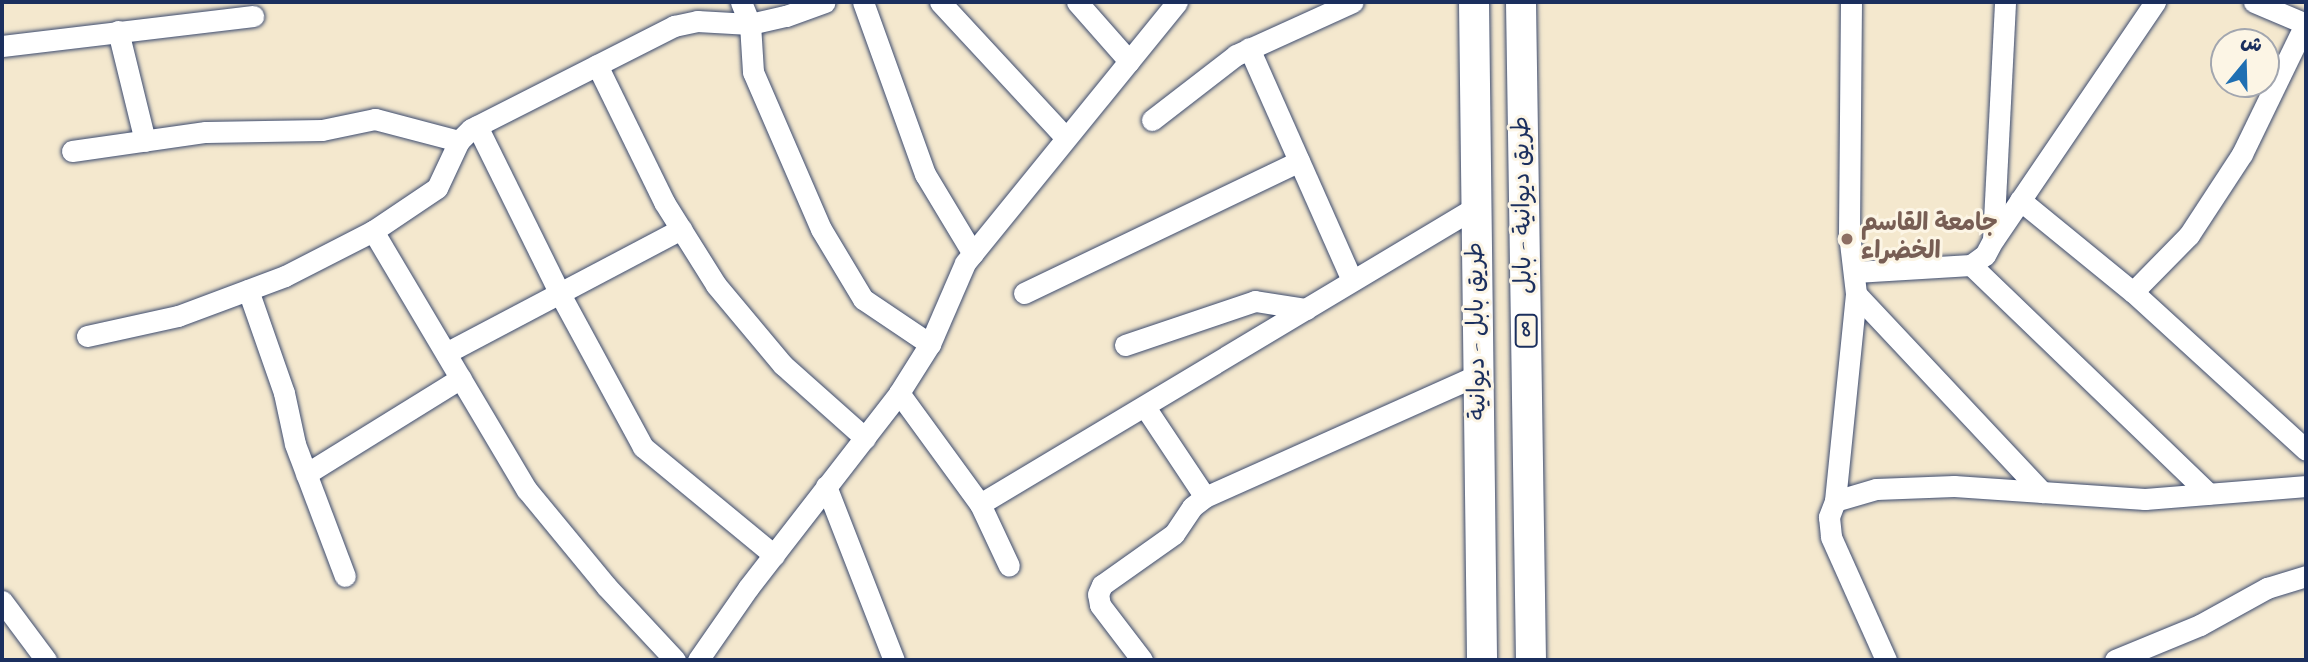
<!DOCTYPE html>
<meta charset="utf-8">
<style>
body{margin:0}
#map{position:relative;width:2308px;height:662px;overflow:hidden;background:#f4e8ce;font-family:"Indie Flower","Playpen Sans Arabic",sans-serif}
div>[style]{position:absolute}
.roads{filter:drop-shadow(0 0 2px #3c4b6f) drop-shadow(0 0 2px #3c4b6f)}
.minor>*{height:21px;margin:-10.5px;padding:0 10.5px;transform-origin:10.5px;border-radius:10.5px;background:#fff}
.highway>*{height:30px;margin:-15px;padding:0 15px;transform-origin:15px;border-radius:15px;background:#fff}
.dots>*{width:19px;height:19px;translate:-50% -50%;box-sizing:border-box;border:4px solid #fcf5e5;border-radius:50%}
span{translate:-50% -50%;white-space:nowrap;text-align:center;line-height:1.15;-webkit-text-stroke:6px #fcf5e5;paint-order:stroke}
.shield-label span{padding:2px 5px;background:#fcf5e5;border:2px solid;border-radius:5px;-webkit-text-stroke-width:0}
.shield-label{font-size:23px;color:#1b2f5e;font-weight:700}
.street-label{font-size:24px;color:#1b2f5e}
.education-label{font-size:24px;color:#785e54;font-weight:700}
.left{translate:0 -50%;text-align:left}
.frame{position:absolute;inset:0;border:4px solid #1b2f5e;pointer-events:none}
.north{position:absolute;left:2210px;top:28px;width:70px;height:70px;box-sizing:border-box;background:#fcf5e5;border:2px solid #a2a6af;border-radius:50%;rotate:19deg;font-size:19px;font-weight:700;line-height:28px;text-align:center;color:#1b2f5e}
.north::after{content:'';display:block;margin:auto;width:24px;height:32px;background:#1f6fb2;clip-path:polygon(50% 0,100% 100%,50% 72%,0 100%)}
</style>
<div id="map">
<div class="roads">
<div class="minor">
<div style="left:741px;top:2px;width:24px;rotate:68deg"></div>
<div style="left:750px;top:24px;width:48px;rotate:86.4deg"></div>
<div style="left:753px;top:72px;width:171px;rotate:66.6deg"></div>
<div style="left:821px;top:229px;width:82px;rotate:59deg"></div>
<div style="left:863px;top:299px;width:81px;rotate:33.9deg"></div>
<div style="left:863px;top:2px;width:183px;rotate:70.2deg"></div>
<div style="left:925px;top:174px;width:93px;rotate:59deg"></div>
<div style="left:940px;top:2px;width:185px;rotate:47.2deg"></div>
<div style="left:1077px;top:2px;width:79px;rotate:48.6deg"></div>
<div style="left:1851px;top:2px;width:232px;rotate:90.5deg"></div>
<div style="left:1849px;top:234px;width:60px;rotate:83.3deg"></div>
<div style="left:1856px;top:294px;width:208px;rotate:95.8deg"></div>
<div style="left:1835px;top:501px;width:17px;rotate:111deg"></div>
<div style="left:1829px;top:517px;width:20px;rotate:84deg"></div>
<div style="left:1831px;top:537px;width:135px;rotate:65.9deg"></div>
<div style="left:2254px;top:2px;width:56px;rotate:22.9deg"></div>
<div style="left:118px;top:31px;width:113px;rotate:76.2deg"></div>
<div style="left:2px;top:46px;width:253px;rotate:-6.8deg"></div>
<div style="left:1249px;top:48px;width:254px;rotate:66.1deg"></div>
<div style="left:597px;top:65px;width:153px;rotate:63.9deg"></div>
<div style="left:664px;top:202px;width:98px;rotate:57.9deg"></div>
<div style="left:716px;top:285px;width:104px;rotate:50.1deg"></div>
<div style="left:783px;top:365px;width:110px;rotate:41.7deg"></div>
<div style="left:1152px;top:120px;width:106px;rotate:-37.7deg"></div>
<div style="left:1236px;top:55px;width:128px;rotate:-24.4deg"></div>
<div style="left:477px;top:126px;width:187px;rotate:63.7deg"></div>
<div style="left:560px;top:294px;width:174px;rotate:61.5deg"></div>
<div style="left:643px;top:447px;width:170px;rotate:39.5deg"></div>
<div style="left:72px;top:151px;width:135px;rotate:-8.1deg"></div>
<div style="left:206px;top:132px;width:116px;rotate:-1deg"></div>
<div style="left:322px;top:130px;width:54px;rotate:-11.7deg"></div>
<div style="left:375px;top:119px;width:87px;rotate:14.7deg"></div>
<div style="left:2020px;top:200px;width:146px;rotate:39.2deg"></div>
<div style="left:2133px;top:292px;width:234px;rotate:42.4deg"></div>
<div style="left:373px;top:231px;width:301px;rotate:59.3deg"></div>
<div style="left:527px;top:490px;width:124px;rotate:50.5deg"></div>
<div style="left:606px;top:586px;width:101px;rotate:47deg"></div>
<div style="left:1994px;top:239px;width:287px;rotate:-55.8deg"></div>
<div style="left:1971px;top:265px;width:330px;rotate:43.9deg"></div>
<div style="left:1855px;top:272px;width:116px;rotate:-3.5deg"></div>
<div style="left:1971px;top:265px;width:17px;rotate:-36deg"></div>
<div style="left:1985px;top:255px;width:17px;rotate:-62deg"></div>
<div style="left:1993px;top:240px;width:238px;rotate:-87.1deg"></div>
<div style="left:248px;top:290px;width:109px;rotate:70.7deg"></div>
<div style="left:284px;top:393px;width:52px;rotate:77.8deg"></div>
<div style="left:295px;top:444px;width:141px;rotate:69.3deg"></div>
<div style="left:2133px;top:292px;width:80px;rotate:-45.5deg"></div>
<div style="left:2189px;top:235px;width:97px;rotate:-56.8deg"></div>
<div style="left:2242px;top:154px;width:144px;rotate:-64.1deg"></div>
<div style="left:1024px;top:293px;width:305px;rotate:-25.6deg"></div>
<div style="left:1856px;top:294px;width:272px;rotate:46.8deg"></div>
<div style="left:87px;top:336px;width:93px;rotate:-12.4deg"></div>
<div style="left:178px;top:316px;width:114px;rotate:-20.5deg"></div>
<div style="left:285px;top:276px;width:99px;rotate:-27.1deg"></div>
<div style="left:373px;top:231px;width:77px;rotate:-33.9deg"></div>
<div style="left:437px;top:188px;width:52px;rotate:-64.9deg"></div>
<div style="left:459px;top:141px;width:17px;rotate:-45deg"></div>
<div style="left:471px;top:129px;width:228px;rotate:-26.9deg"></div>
<div style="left:674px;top:26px;width:24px;rotate:-12deg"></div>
<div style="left:697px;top:21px;width:53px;rotate:3.2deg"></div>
<div style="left:750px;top:24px;width:37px;rotate:-13deg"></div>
<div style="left:786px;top:16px;width:41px;rotate:-19.7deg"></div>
<div style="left:1125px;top:345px;width:137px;rotate:-18.7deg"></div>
<div style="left:1255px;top:301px;width:52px;rotate:8.9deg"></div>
<div style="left:446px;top:353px;width:266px;rotate:-27.8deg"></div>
<div style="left:899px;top:393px;width:137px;rotate:53.9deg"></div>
<div style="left:980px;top:504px;width:68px;rotate:64.9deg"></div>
<div style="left:1145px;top:407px;width:108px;rotate:56.3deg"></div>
<div style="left:306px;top:474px;width:182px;rotate:-31.8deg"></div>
<div style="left:826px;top:486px;width:187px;rotate:68.7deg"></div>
<div style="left:1835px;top:501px;width:43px;rotate:-16.3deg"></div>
<div style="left:1876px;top:489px;width:78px;rotate:-2.2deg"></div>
<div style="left:1954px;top:486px;width:191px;rotate:3.9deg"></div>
<div style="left:2145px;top:499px;width:162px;rotate:-4.6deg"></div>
<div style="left:980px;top:504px;width:578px;rotate:-30.91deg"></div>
<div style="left:2px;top:601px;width:74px;rotate:53.3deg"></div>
<div style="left:698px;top:660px;width:88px;rotate:-55.2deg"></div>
<div style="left:748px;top:588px;width:247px;rotate:-52.2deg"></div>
<div style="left:899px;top:393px;width:58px;rotate:-57.7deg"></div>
<div style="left:930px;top:344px;width:88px;rotate:-66.6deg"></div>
<div style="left:965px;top:263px;width:336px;rotate:-50.9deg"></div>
<div style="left:1142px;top:660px;width:69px;rotate:-127.4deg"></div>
<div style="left:1100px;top:605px;width:11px;rotate:-100deg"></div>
<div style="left:1098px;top:594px;width:10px;rotate:-66deg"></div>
<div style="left:1102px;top:585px;width:88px;rotate:-35.3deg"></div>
<div style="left:1174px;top:534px;width:32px;rotate:-56deg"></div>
<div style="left:1192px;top:507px;width:16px;rotate:-38deg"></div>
<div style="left:1205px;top:497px;width:299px;rotate:-24.1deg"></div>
<div style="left:2115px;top:660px;width:92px;rotate:-22.4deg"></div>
<div style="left:2200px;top:625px;width:77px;rotate:-28.9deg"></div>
<div style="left:2267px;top:588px;width:41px;rotate:-17.1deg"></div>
</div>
<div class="highway">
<div style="left:1474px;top:2px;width:658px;rotate:89.3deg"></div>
<div style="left:1521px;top:2px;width:658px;rotate:89.13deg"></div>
</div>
</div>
<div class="dots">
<div style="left:1847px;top:239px;background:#8d6e63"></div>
</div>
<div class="shield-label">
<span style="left:1526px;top:331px">8</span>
</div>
<div class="street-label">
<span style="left:1524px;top:205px;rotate:-91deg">طريق ديوانية - بابل</span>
<span style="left:1478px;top:331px;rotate:-91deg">طريق بابل - ديوانية</span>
</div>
<div class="education-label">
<span class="left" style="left:1861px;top:239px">جامعة القاسم<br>الخضراء</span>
</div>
<div class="frame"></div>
<div class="north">ش</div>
</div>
